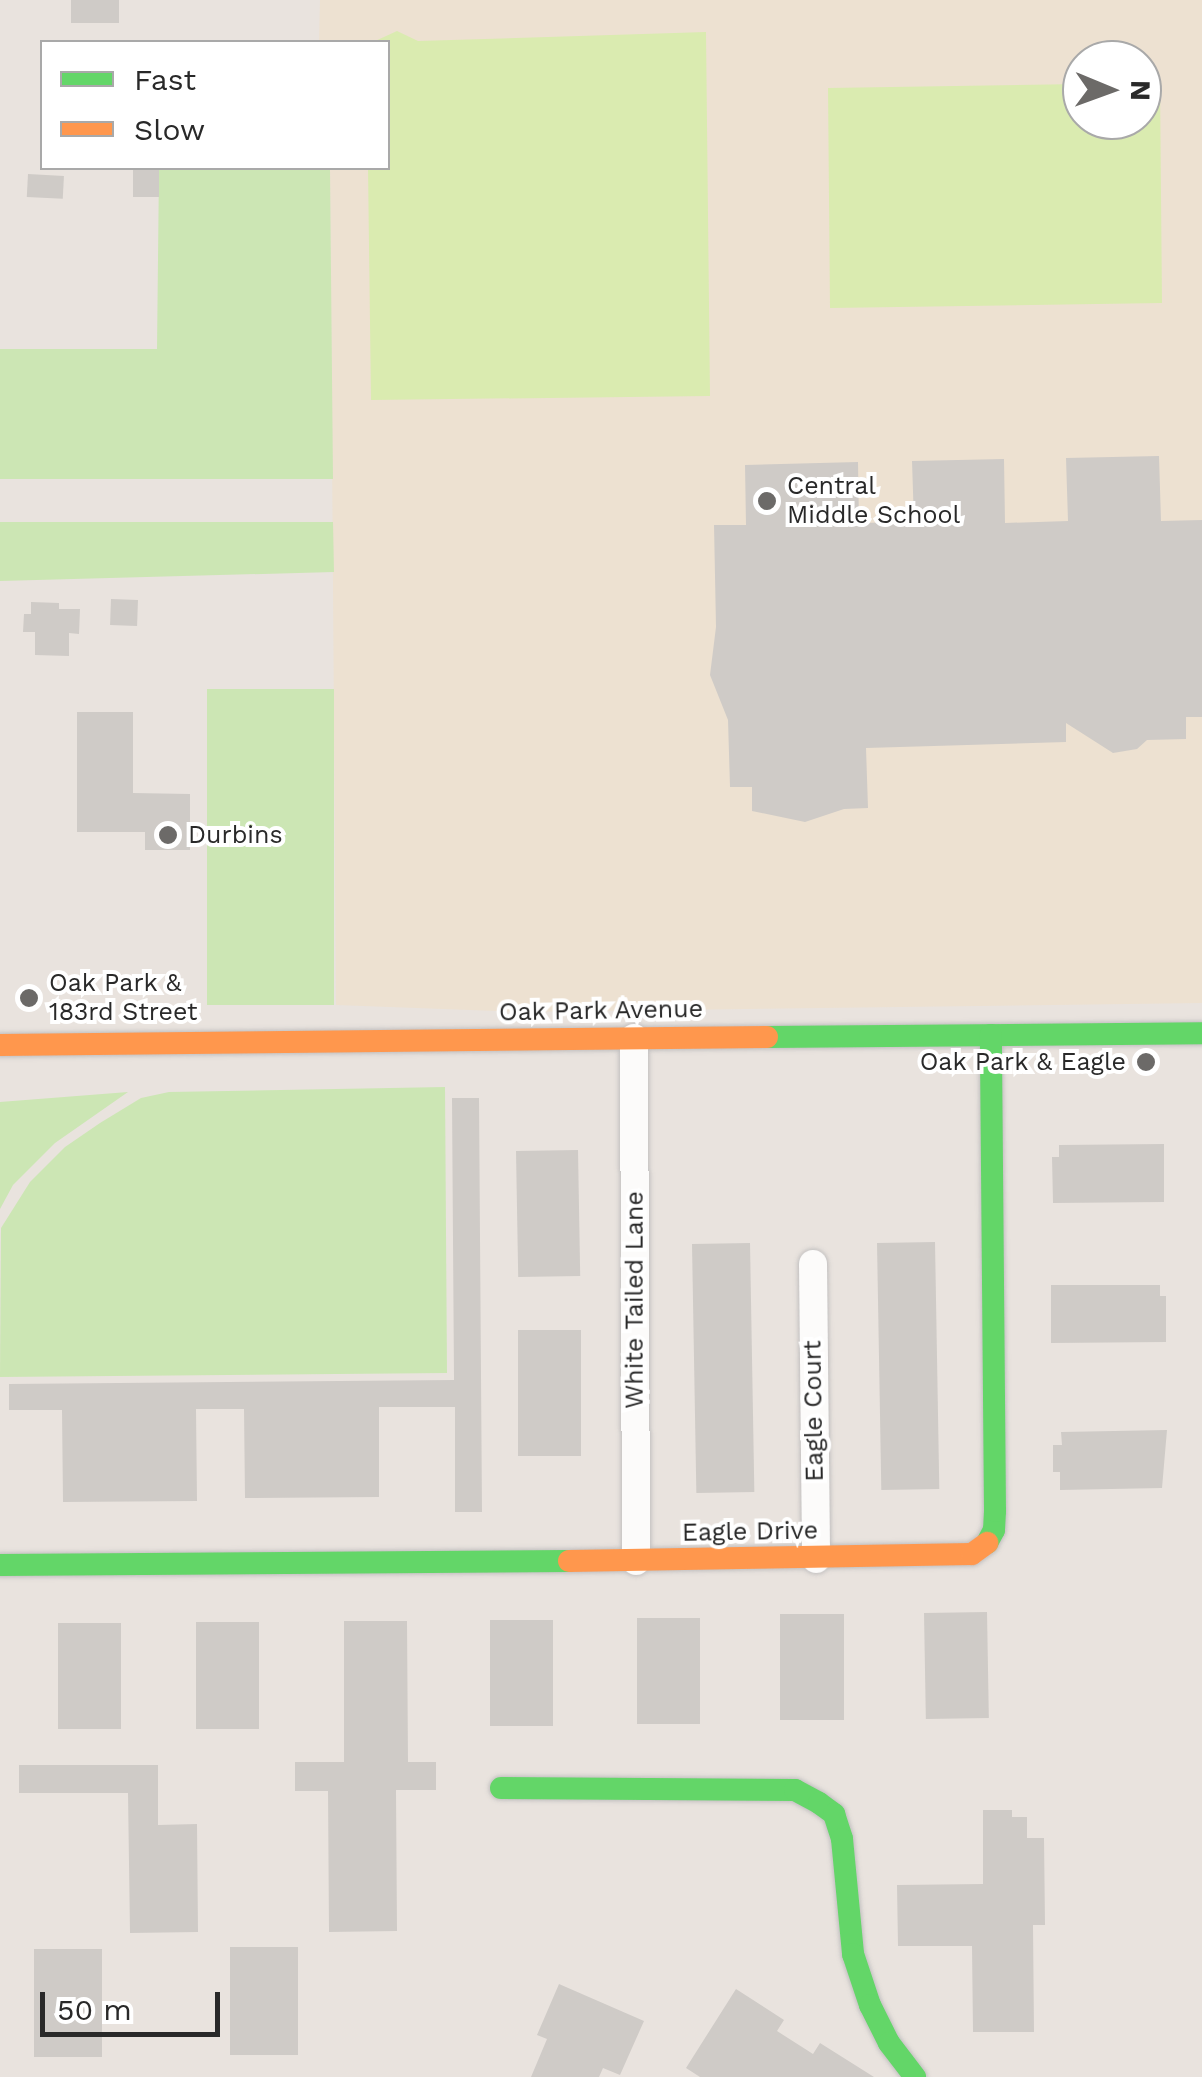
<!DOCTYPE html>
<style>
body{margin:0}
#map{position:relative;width:1202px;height:2077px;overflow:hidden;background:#e9e3de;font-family:"Work Sans",sans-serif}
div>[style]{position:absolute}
.education>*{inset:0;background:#ede1d1}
.green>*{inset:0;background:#cce6b4;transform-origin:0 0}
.pitch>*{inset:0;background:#daebb0}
.building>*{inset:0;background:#cfcbc7;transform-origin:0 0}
.roads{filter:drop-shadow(0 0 2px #c2c0c0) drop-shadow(0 0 2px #c2c0c0)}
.street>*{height:28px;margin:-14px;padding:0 14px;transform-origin:14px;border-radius:14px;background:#fcfbfa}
.fast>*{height:22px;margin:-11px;padding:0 11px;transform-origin:11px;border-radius:11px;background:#63d668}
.slow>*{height:22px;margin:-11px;padding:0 11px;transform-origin:11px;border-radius:11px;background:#ff974d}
.dots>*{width:28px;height:28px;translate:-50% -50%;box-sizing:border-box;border:5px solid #fff;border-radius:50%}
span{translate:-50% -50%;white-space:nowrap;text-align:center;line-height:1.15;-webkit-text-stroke:8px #fff;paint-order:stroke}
.poi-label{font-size:25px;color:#292929}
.left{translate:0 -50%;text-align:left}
.right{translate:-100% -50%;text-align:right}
.street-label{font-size:25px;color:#292929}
.legend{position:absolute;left:40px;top:40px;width:350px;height:130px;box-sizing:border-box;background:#fff;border:2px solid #a9a9a9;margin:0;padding:12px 18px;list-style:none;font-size:30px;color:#292929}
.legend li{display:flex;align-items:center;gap:20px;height:50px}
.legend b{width:50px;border:2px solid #a9a9a9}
.north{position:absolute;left:1062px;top:40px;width:100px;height:100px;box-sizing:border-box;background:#fff;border:2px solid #a9a9a9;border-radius:50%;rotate:91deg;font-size:28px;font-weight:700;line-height:40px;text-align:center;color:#292929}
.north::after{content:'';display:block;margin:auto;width:35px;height:45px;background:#6c6a68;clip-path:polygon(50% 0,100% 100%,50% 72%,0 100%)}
.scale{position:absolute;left:40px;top:1992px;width:180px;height:45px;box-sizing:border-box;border:5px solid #292929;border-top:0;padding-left:12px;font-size:30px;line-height:35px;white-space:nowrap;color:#292929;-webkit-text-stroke:8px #fff;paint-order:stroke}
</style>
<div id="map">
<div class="education">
<div style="clip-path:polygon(evenodd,320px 0,1202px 0,1202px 1003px,521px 1012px,336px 1005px,330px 168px,388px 168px,388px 42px,319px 42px,320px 0,1082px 60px,1142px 60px,1142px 120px,1082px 120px,1082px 60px)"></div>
</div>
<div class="green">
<div style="clip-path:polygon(159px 168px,330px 168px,333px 479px,0 479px,0 349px,157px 349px)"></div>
<div style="clip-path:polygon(0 522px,333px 522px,334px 572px,0 581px)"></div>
<div style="left:334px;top:689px;width:316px;height:127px;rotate:90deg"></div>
<div style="clip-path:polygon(445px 1087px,447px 1373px,0 1377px,1px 1228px,30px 1182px,65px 1147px,100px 1123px,141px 1098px,169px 1092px)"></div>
<div style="clip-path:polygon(128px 1092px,55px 1143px,13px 1185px,0 1209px,0 1102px)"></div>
</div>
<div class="pitch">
<div style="clip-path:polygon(397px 31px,418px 41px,706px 32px,710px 396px,371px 400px,368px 168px,388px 168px,388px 42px,373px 42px)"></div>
<div style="clip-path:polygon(1160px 83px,1162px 303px,830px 308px,828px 88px,1082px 84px,1082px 120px,1142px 120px,1142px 84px)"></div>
</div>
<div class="building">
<div style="left:71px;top:0;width:48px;height:23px"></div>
<div style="left:133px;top:168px;width:26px;height:29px"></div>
<div style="left:28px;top:174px;width:36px;height:23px;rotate:3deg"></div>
<div style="clip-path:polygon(1159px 456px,1161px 521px,1202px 520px,1202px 717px,1186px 717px,1186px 739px,1147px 740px,1137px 749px,1113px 753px,1066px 723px,1066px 742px,866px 748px,868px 808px,844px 809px,805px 822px,752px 811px,752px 787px,730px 787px,728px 720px,710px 675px,716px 627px,714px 525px,746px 525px,745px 465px,858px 462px,859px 523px,914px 522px,912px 461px,1004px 459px,1005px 523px,1068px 521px,1066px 458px)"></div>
<div style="left:111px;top:599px;width:27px;height:26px;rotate:2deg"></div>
<div style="clip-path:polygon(31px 602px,59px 603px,59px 609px,80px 609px,79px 634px,69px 633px,69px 656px,35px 655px,35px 632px,23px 632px,24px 614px,31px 614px)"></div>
<div style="clip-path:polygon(77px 712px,133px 712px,133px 793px,190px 794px,190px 850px,145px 850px,145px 832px,77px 832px)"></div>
<div style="clip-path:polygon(452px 1098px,479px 1098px,482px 1512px,455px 1512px,455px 1407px,379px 1407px,379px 1497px,245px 1498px,244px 1409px,196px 1409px,197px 1501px,63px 1502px,62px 1410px,9px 1410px,9px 1384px,454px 1380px)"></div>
<div style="clip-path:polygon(1164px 1144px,1164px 1202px,1053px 1203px,1052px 1157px,1059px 1157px,1059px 1145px)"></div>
<div style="left:578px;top:1150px;width:126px;height:62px;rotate:89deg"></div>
<div style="left:935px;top:1242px;width:247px;height:58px;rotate:89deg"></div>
<div style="left:750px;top:1243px;width:249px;height:58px;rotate:89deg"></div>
<div style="clip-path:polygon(1051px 1285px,1160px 1285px,1160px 1296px,1166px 1296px,1166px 1342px,1051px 1343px)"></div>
<div style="left:518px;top:1330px;width:63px;height:126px"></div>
<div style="clip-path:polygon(1167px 1430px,1162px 1488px,1060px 1490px,1060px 1472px,1053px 1472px,1053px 1445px,1062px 1445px,1061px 1432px)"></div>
<div style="left:987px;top:1612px;width:106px;height:63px;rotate:89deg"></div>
<div style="left:780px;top:1614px;width:64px;height:106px"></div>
<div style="left:637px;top:1618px;width:63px;height:106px"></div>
<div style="left:490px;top:1620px;width:63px;height:106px"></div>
<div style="clip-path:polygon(344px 1621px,407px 1621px,408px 1762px,436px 1762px,436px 1790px,396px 1790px,397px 1931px,329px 1932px,328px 1791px,295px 1791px,295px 1762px,344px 1762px)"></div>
<div style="left:196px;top:1622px;width:63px;height:107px"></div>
<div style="left:58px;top:1623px;width:63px;height:106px"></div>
<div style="clip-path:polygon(19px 1765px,158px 1765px,158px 1825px,197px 1824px,198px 1932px,130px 1933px,128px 1793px,19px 1793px)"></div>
<div style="clip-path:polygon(983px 1810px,1012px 1810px,1012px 1817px,1027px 1817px,1027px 1838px,1044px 1838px,1045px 1925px,1033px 1925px,1034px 2032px,973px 2032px,972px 1946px,898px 1946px,897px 1885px,983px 1884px)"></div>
<div style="left:230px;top:1947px;width:68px;height:108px"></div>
<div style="left:34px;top:1949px;width:68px;height:108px"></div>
<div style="clip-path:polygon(559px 1984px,644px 2021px,620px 2075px,603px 2068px,599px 2077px,531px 2077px,547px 2039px,537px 2035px)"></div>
<div style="clip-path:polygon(736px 1989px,784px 2020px,777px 2031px,813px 2054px,820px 2043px,874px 2077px,700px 2077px,686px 2068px)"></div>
</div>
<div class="roads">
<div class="street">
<div style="left:634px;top:1038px;width:523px;rotate:89.78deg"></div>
<div style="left:813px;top:1264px;width:295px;rotate:89.4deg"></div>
</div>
<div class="fast">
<div style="left:767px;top:1037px;width:435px;rotate:-0.5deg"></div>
<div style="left:987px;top:1543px;width:15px;rotate:-62deg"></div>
<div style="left:994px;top:1530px;width:19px;rotate:-87deg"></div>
<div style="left:995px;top:1511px;width:476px;rotate:-90.5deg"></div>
<div style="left:0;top:1565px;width:569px;rotate:-0.4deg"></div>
<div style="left:501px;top:1788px;width:294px;rotate:0.4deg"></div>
<div style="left:795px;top:1790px;width:27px;rotate:28deg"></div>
<div style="left:819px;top:1803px;width:19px;rotate:36deg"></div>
<div style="left:834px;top:1814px;width:26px;rotate:72deg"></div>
<div style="left:842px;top:1839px;width:116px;rotate:84.5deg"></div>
<div style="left:853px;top:1954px;width:54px;rotate:71.6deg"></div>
<div style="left:870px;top:2005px;width:42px;rotate:63.4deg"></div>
<div style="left:889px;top:2043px;width:43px;rotate:52.6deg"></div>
</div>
<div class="slow">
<div style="left:0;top:1045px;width:767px;rotate:-0.6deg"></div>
<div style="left:569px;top:1561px;width:403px;rotate:-1deg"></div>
<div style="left:972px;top:1554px;width:19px;rotate:-36deg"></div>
</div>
</div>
<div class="dots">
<div style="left:767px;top:501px;background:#6c6a68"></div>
<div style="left:168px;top:835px;background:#6c6a68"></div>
<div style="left:29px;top:998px;background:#6c6a68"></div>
<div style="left:1146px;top:1062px;background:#6c6a68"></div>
</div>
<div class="poi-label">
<span class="left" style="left:787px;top:501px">Central<br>Middle School</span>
<span class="left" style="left:188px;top:835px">Durbins</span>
<span class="left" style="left:49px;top:998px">Oak Park &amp;<br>183rd Street</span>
<span class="right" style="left:1126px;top:1062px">Oak Park &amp; Eagle</span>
</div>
<div class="street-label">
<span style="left:601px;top:1011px;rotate:-1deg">Oak Park Avenue</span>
<span style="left:635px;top:1300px;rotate:-90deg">White Tailed Lane</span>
<span style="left:814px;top:1411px;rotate:-91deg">Eagle Court</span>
<span style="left:750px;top:1532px;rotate:-1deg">Eagle Drive</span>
</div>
<ul class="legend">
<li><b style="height:12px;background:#63d668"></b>Fast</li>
<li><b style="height:12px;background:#ff974d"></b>Slow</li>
</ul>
<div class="north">N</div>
<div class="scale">50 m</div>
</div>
